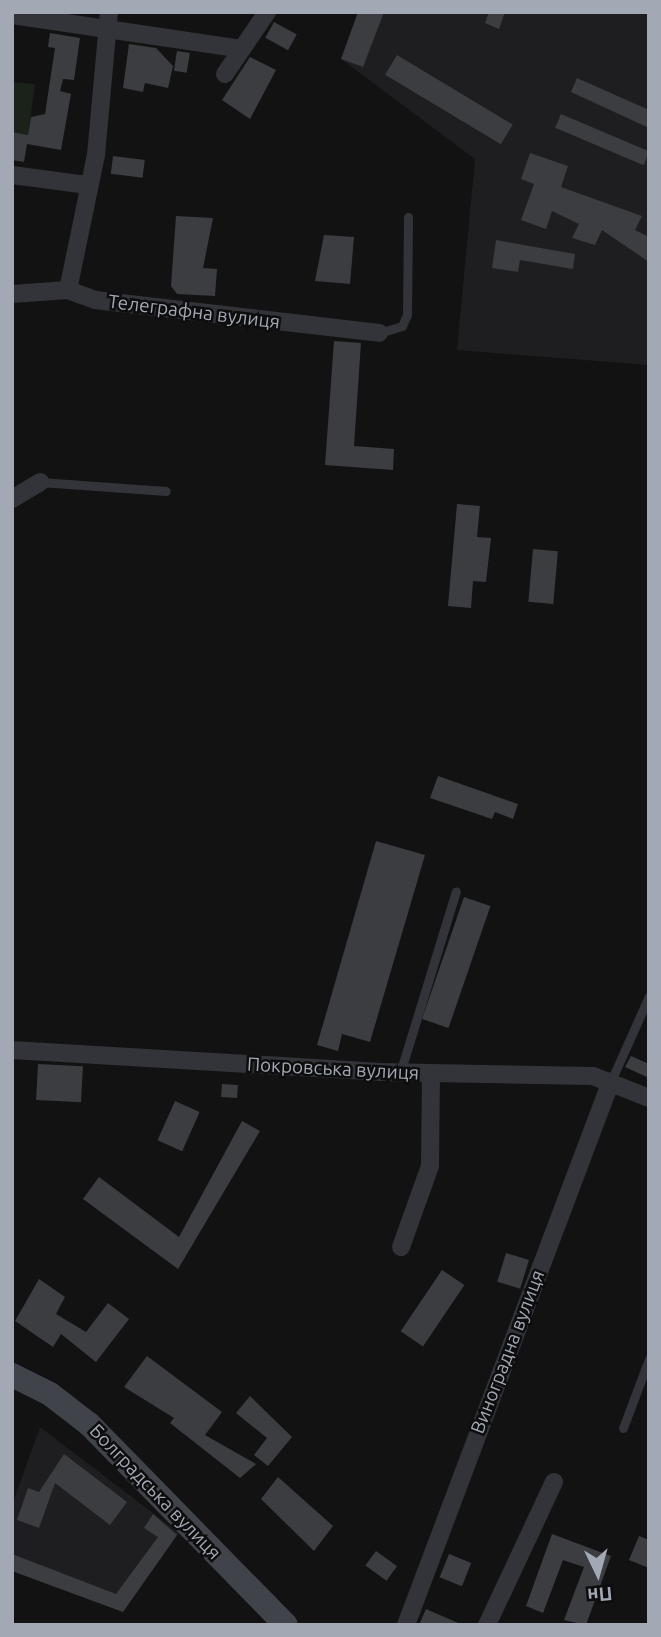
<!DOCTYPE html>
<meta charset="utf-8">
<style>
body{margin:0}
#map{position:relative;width:661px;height:1637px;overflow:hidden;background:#121213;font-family:Ubuntu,sans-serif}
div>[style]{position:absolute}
.built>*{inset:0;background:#1e1e21}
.green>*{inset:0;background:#1a221a}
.building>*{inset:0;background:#3b3d41;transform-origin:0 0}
.service>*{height:9px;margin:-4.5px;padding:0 4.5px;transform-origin:4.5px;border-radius:4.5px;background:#323439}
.minor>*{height:18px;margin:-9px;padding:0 9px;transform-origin:9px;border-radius:9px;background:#323439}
.secondary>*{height:24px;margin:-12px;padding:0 12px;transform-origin:12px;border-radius:12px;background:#404349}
span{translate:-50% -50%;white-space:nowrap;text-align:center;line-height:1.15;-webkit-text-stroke:5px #0d0d0e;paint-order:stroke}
.street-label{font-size:19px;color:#a2a9b5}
.frame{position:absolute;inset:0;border:14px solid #a2a9b5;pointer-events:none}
.north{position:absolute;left:563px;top:1539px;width:70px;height:70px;-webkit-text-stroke:5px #0d0d0e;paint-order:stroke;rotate:175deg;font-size:19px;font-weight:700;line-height:28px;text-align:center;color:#a2a9b5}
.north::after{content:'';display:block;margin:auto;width:24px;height:32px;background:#a2a9b5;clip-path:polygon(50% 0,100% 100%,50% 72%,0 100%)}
</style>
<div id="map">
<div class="built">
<div style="clip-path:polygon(358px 12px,649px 12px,649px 365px,457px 350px,475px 159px,341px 59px)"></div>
<div style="clip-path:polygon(40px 1427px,179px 1533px,123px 1612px,12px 1571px,12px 1505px)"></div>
</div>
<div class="green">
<div style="clip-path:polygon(12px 82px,35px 84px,28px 135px,12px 132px)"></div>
</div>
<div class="building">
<div style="clip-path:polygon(358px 12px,384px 12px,363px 67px,341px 59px)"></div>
<div style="clip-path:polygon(489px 12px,505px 12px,499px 29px,485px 23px)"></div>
<div style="left:274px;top:22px;width:26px;height:18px;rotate:29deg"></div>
<div style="clip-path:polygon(50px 33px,80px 38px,74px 80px,63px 79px,60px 91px,71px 94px,61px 150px,27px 144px,24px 162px,12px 160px,12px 132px,28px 135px,31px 117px,45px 114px,55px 48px,48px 47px)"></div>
<div style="clip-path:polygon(129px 44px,156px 48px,173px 66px,168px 88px,145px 83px,143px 92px,123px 88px)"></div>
<div style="left:177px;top:51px;width:13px;height:20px;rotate:9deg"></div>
<div style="left:397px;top:55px;width:135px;height:23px;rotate:31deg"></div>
<div style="clip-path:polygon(250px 57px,276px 70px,250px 119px,222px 100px)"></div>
<div style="clip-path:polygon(577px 78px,649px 110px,649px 128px,571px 92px)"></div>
<div style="left:561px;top:114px;width:96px;height:15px;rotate:23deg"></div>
<div style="clip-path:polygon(530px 153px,568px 166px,561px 187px,642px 216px,635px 230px,649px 237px,649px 262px,602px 230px,595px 245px,572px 238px,579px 224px,552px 211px,546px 229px,521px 220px,534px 184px,521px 179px)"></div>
<div style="left:113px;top:156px;width:32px;height:18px;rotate:7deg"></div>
<div style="clip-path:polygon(176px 216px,213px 218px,203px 268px,217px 269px,215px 296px,177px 294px,171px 286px)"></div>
<div style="clip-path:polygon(324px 235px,354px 237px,350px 284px,315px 281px)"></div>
<div style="clip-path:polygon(496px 240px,575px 254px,573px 269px,520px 260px,518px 272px,492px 268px)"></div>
<div style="clip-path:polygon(334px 341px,361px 343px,354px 446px,394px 449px,393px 470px,325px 465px)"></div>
<div style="clip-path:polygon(457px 504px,480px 506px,477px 537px,491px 538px,486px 582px,473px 581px,471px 608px,448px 606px)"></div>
<div style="left:533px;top:549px;width:25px;height:53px;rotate:5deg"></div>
<div style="clip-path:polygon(438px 776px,518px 804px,513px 819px,495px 812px,492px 819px,430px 798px)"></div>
<div style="clip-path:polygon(376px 841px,425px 855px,370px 1042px,342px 1034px,338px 1051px,317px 1045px)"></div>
<div style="left:464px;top:897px;width:28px;height:129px;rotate:19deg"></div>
<div style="clip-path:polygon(631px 1056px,649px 1064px,649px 1078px,625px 1067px)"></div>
<div style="left:38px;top:1064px;width:45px;height:36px;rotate:3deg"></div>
<div style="left:222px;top:1084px;width:16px;height:13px;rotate:4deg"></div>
<div style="left:175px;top:1101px;width:27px;height:43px;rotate:24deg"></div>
<div style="clip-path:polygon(242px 1121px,260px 1131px,178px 1269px,83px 1199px,99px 1177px,179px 1237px)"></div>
<div style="left:506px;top:1253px;width:24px;height:30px;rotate:17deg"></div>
<div style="left:442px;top:1270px;width:27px;height:74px;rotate:34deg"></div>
<div style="clip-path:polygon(39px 1279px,65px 1297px,56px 1314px,86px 1332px,108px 1303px,129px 1319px,96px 1362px,61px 1334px,53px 1347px,15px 1321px)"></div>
<div style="clip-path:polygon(147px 1356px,222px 1412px,205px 1435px,256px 1464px,240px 1478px,170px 1423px,174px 1418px,124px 1387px)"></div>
<div style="clip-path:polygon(250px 1396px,292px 1437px,268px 1466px,254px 1455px,267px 1438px,236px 1413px)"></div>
<div style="clip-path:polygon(64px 1454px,127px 1502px,110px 1525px,55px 1483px,39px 1528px,17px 1520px,28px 1488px,39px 1492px)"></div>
<div style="clip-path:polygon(278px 1477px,333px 1526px,314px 1551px,261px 1499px)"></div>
<div style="clip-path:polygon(153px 1514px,177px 1535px,123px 1612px,12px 1571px,12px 1554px,116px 1594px,158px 1537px,144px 1528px)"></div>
<div style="clip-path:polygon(552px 1534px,611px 1556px,586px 1625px,564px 1620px,584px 1567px,563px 1560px,543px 1613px,526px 1606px)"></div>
<div style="clip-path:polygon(639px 1536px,649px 1540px,649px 1568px,629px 1560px)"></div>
<div style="left:376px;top:1551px;width:26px;height:18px;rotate:36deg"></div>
<div style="left:449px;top:1554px;width:24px;height:25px;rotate:22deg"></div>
<div style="clip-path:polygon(426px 1609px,463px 1625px,419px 1625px)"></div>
</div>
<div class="service">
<div style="left:379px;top:333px;width:24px;rotate:-17deg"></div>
<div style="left:402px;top:326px;width:12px;rotate:-66deg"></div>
<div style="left:407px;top:315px;width:98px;rotate:-89.4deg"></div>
<div style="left:40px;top:482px;width:126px;rotate:4.1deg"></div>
<div style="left:400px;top:1073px;width:190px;rotate:-72.9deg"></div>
<div style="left:611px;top:1081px;width:93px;rotate:-65.9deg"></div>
<div style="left:623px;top:1428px;width:74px;rotate:-69.4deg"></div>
</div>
<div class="minor">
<div style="left:12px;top:15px;width:232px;rotate:8.4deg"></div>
<div style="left:225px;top:74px;width:75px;rotate:-55.9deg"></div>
<div style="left:12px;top:175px;width:77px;rotate:7.5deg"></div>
<div style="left:68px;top:290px;width:138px;rotate:-78.3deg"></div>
<div style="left:96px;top:155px;width:144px;rotate:-84.8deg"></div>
<div style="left:12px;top:294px;width:56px;rotate:-4.1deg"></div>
<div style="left:68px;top:290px;width:29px;rotate:20deg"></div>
<div style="left:95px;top:300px;width:286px;rotate:6.6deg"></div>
<div style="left:12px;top:499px;width:33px;rotate:-31deg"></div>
<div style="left:12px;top:1050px;width:369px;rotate:3.4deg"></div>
<div style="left:380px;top:1072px;width:213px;rotate:1.1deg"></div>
<div style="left:593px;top:1076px;width:60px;rotate:21.4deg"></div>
<div style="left:401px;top:1247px;width:86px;rotate:-70.3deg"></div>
<div style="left:430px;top:1166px;width:93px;rotate:-89.4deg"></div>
<div style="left:406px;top:1625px;width:581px;rotate:-69.35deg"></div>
<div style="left:487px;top:1625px;width:158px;rotate:-64.9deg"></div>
</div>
<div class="secondary">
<div style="left:12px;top:1375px;width:42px;rotate:26.6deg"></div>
<div style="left:50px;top:1394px;width:49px;rotate:37.6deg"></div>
<div style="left:89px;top:1424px;width:281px;rotate:45.6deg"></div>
</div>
<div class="street-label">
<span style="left:194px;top:312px;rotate:7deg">Телеграфна вулиця</span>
<span style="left:333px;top:1069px;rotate:3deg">Покровська вулиця</span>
<span style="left:508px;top:1352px;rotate:-69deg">Виноградна вулиця</span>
<span style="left:155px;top:1492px;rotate:46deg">Болградська вулиця</span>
</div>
<div class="frame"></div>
<div class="north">Пн</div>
</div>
